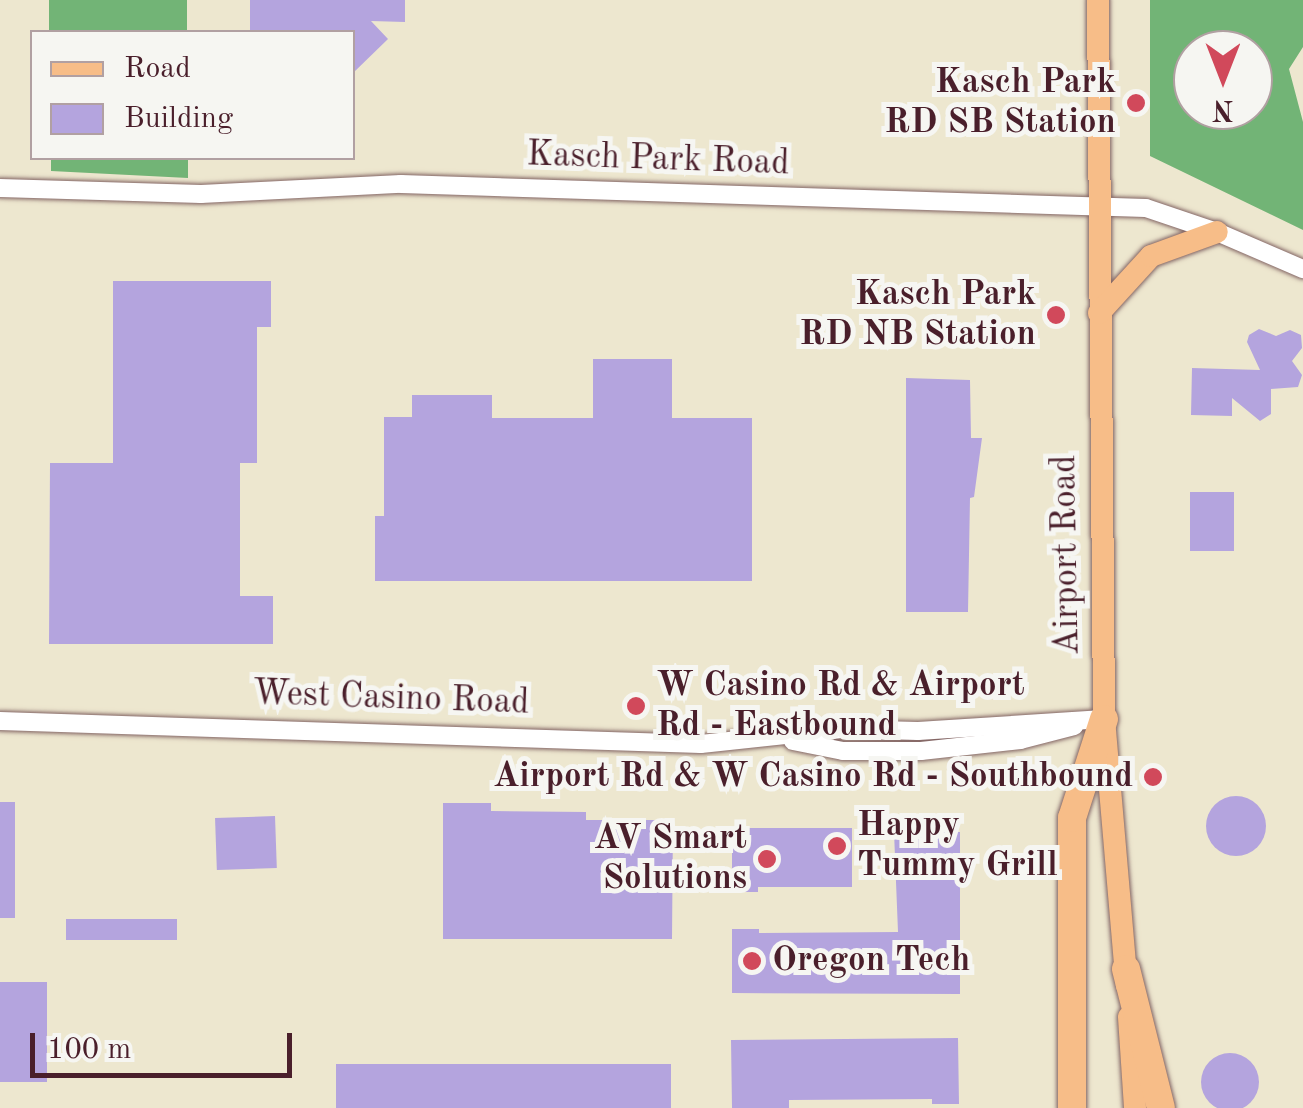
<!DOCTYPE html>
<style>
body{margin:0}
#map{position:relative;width:1303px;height:1108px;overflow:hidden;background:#ede7cf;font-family:"Old Standard TT",serif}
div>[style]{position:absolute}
.forest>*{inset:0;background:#72b476;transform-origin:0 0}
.building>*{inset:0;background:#b4a4de;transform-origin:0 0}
.round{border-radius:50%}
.roads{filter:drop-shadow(0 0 2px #836564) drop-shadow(0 0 2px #836564)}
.minor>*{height:18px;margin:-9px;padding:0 9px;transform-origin:9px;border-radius:9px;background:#fff}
.major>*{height:22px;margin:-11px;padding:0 11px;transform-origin:11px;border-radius:11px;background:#f7bd88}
.highway>*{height:28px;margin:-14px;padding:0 14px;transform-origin:14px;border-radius:14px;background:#f7bd88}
.dots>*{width:28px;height:28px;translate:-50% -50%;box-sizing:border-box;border:5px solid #f6f6f2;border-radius:50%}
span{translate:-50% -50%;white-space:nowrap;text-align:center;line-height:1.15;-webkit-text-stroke:10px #f6f6f2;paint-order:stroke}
.poi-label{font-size:35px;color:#4a1f2b;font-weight:700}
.right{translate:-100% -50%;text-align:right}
.left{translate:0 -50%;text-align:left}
.street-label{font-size:35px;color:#4a1f2b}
.legend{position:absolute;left:30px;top:30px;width:325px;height:130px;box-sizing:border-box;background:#f6f6f2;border:2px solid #b1a0a2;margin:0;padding:12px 18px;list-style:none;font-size:30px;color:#4a1f2b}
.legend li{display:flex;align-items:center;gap:20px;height:50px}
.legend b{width:50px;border:2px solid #b1a0a2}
.north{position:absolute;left:1173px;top:30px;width:100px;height:100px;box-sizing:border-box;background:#f6f6f2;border:2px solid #b1a0a2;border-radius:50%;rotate:180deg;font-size:28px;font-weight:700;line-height:40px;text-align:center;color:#4a1f2b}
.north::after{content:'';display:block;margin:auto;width:35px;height:45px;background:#d1495b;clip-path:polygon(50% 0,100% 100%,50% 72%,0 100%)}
.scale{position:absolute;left:30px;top:1033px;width:262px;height:45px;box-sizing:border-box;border:5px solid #4a1f2b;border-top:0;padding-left:12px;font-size:30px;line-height:35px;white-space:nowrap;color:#4a1f2b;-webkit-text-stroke:8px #f6f6f2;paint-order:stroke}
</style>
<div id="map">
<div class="forest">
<div style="left:49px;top:0;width:138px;height:32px"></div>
<div style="clip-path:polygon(evenodd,1150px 0,1303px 0,1303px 47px,1289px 69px,1303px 122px,1303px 230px,1150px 156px,1150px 0,1253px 50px,1253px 110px,1193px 110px,1193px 50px,1253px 50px)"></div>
<div style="clip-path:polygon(51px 158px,188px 158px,188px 178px,51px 171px)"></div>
</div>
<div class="building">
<div style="clip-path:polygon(250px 0,405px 0,405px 22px,371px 21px,388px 39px,352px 74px,352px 32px,250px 32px)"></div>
<div style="clip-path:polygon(113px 281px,271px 281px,271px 327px,257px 327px,257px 463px,240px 463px,240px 596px,273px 596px,273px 644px,49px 644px,50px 463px,113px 463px)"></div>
<div style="clip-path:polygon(1259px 329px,1276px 336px,1290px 330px,1301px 335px,1302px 348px,1292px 361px,1302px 375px,1298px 387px,1271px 389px,1271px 414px,1260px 421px,1232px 398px,1232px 416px,1191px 415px,1192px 368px,1260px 370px,1247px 342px,1249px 335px)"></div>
<div style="clip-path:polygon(593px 359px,672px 359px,672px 418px,752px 418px,752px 581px,375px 581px,375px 516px,384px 516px,384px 417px,412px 417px,412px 395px,492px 395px,492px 418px,593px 418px)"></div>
<div style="clip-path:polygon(906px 378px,970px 380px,971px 438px,982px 438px,974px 497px,970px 498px,968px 612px,906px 612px)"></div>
<div style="left:1190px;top:492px;width:44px;height:59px"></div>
<div class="round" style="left:1206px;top:796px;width:60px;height:60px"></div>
<div style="left:0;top:802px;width:15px;height:116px"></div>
<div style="clip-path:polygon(443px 803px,491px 803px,491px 811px,586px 812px,586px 820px,673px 820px,672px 939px,443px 939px)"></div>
<div style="left:275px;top:816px;width:52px;height:60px;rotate:88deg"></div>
<div style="clip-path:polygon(732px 828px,852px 828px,852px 887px,758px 887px,758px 892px,732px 892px)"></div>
<div style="clip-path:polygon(894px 832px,960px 832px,960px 994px,732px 993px,732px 929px,759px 929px,759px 933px,898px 932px)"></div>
<div style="left:177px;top:919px;width:21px;height:111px;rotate:90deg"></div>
<div style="left:0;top:982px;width:47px;height:100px"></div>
<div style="clip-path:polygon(958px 1038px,959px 1104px,932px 1104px,932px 1099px,789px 1100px,789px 1108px,732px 1108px,731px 1040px)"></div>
<div class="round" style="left:1201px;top:1053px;width:58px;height:58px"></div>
<div style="left:336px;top:1064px;width:335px;height:44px"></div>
</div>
<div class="roads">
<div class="minor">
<div style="left:0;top:188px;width:201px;rotate:1.7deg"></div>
<div style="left:201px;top:194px;width:200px;rotate:-2.9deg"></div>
<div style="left:401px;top:184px;width:745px;rotate:1.85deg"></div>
<div style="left:1146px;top:208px;width:75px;rotate:18.7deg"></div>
<div style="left:1217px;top:232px;width:94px;rotate:23.3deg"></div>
<div style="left:0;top:721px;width:701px;rotate:1.88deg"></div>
<div style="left:701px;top:744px;width:141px;rotate:-6.1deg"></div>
<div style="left:841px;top:729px;width:77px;rotate:1.5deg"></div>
<div style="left:918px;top:731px;width:186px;rotate:-3.7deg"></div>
<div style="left:793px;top:741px;width:51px;rotate:11.3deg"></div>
<div style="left:843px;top:751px;width:78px"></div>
<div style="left:921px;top:751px;width:100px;rotate:-6.3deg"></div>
<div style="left:1020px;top:740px;width:56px;rotate:-14.5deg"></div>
</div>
<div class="major">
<div style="left:1098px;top:0;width:719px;rotate:89.52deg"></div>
<div style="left:1104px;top:719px;width:267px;rotate:85.1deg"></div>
<div style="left:1099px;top:313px;width:77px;rotate:-47.6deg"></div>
<div style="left:1151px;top:256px;width:70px;rotate:-20deg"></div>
<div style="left:1129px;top:1017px;width:91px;rotate:86.2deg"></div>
</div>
<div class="highway">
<div style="left:1126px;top:969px;width:143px;rotate:75.9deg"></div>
<div style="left:1072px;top:1108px;width:290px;rotate:-90deg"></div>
<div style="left:1072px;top:818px;width:104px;rotate:-72.1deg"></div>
</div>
</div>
<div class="dots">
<div style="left:1136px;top:103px;background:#d1495b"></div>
<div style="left:1056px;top:315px;background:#d1495b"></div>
<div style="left:636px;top:706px;background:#d1495b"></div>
<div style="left:1153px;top:777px;background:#d1495b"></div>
<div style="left:837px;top:846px;background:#d1495b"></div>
<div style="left:767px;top:859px;background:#d1495b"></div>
<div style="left:752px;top:961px;background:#d1495b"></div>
</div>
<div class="poi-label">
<span class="right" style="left:1116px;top:103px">Kasch Park<br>RD SB Station</span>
<span class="right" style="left:1036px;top:315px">Kasch Park<br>RD NB Station</span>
<span class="left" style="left:656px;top:706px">W Casino Rd &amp; Airport<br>Rd - Eastbound</span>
<span class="right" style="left:1133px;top:777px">Airport Rd &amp; W Casino Rd - Southbound</span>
<span class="left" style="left:857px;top:846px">Happy<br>Tummy Grill</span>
<span class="right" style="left:747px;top:859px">AV Smart<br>Solutions</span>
<span class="left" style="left:772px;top:961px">Oregon Tech</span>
</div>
<div class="street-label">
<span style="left:658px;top:160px;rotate:2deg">Kasch Park Road</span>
<span style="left:1067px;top:555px;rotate:-91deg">Airport Road</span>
<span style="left:391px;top:699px;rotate:2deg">West Casino Road</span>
</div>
<ul class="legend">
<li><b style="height:12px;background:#f7bd88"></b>Road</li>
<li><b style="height:28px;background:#b4a4de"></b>Building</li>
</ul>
<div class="north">N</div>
<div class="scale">100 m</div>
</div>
